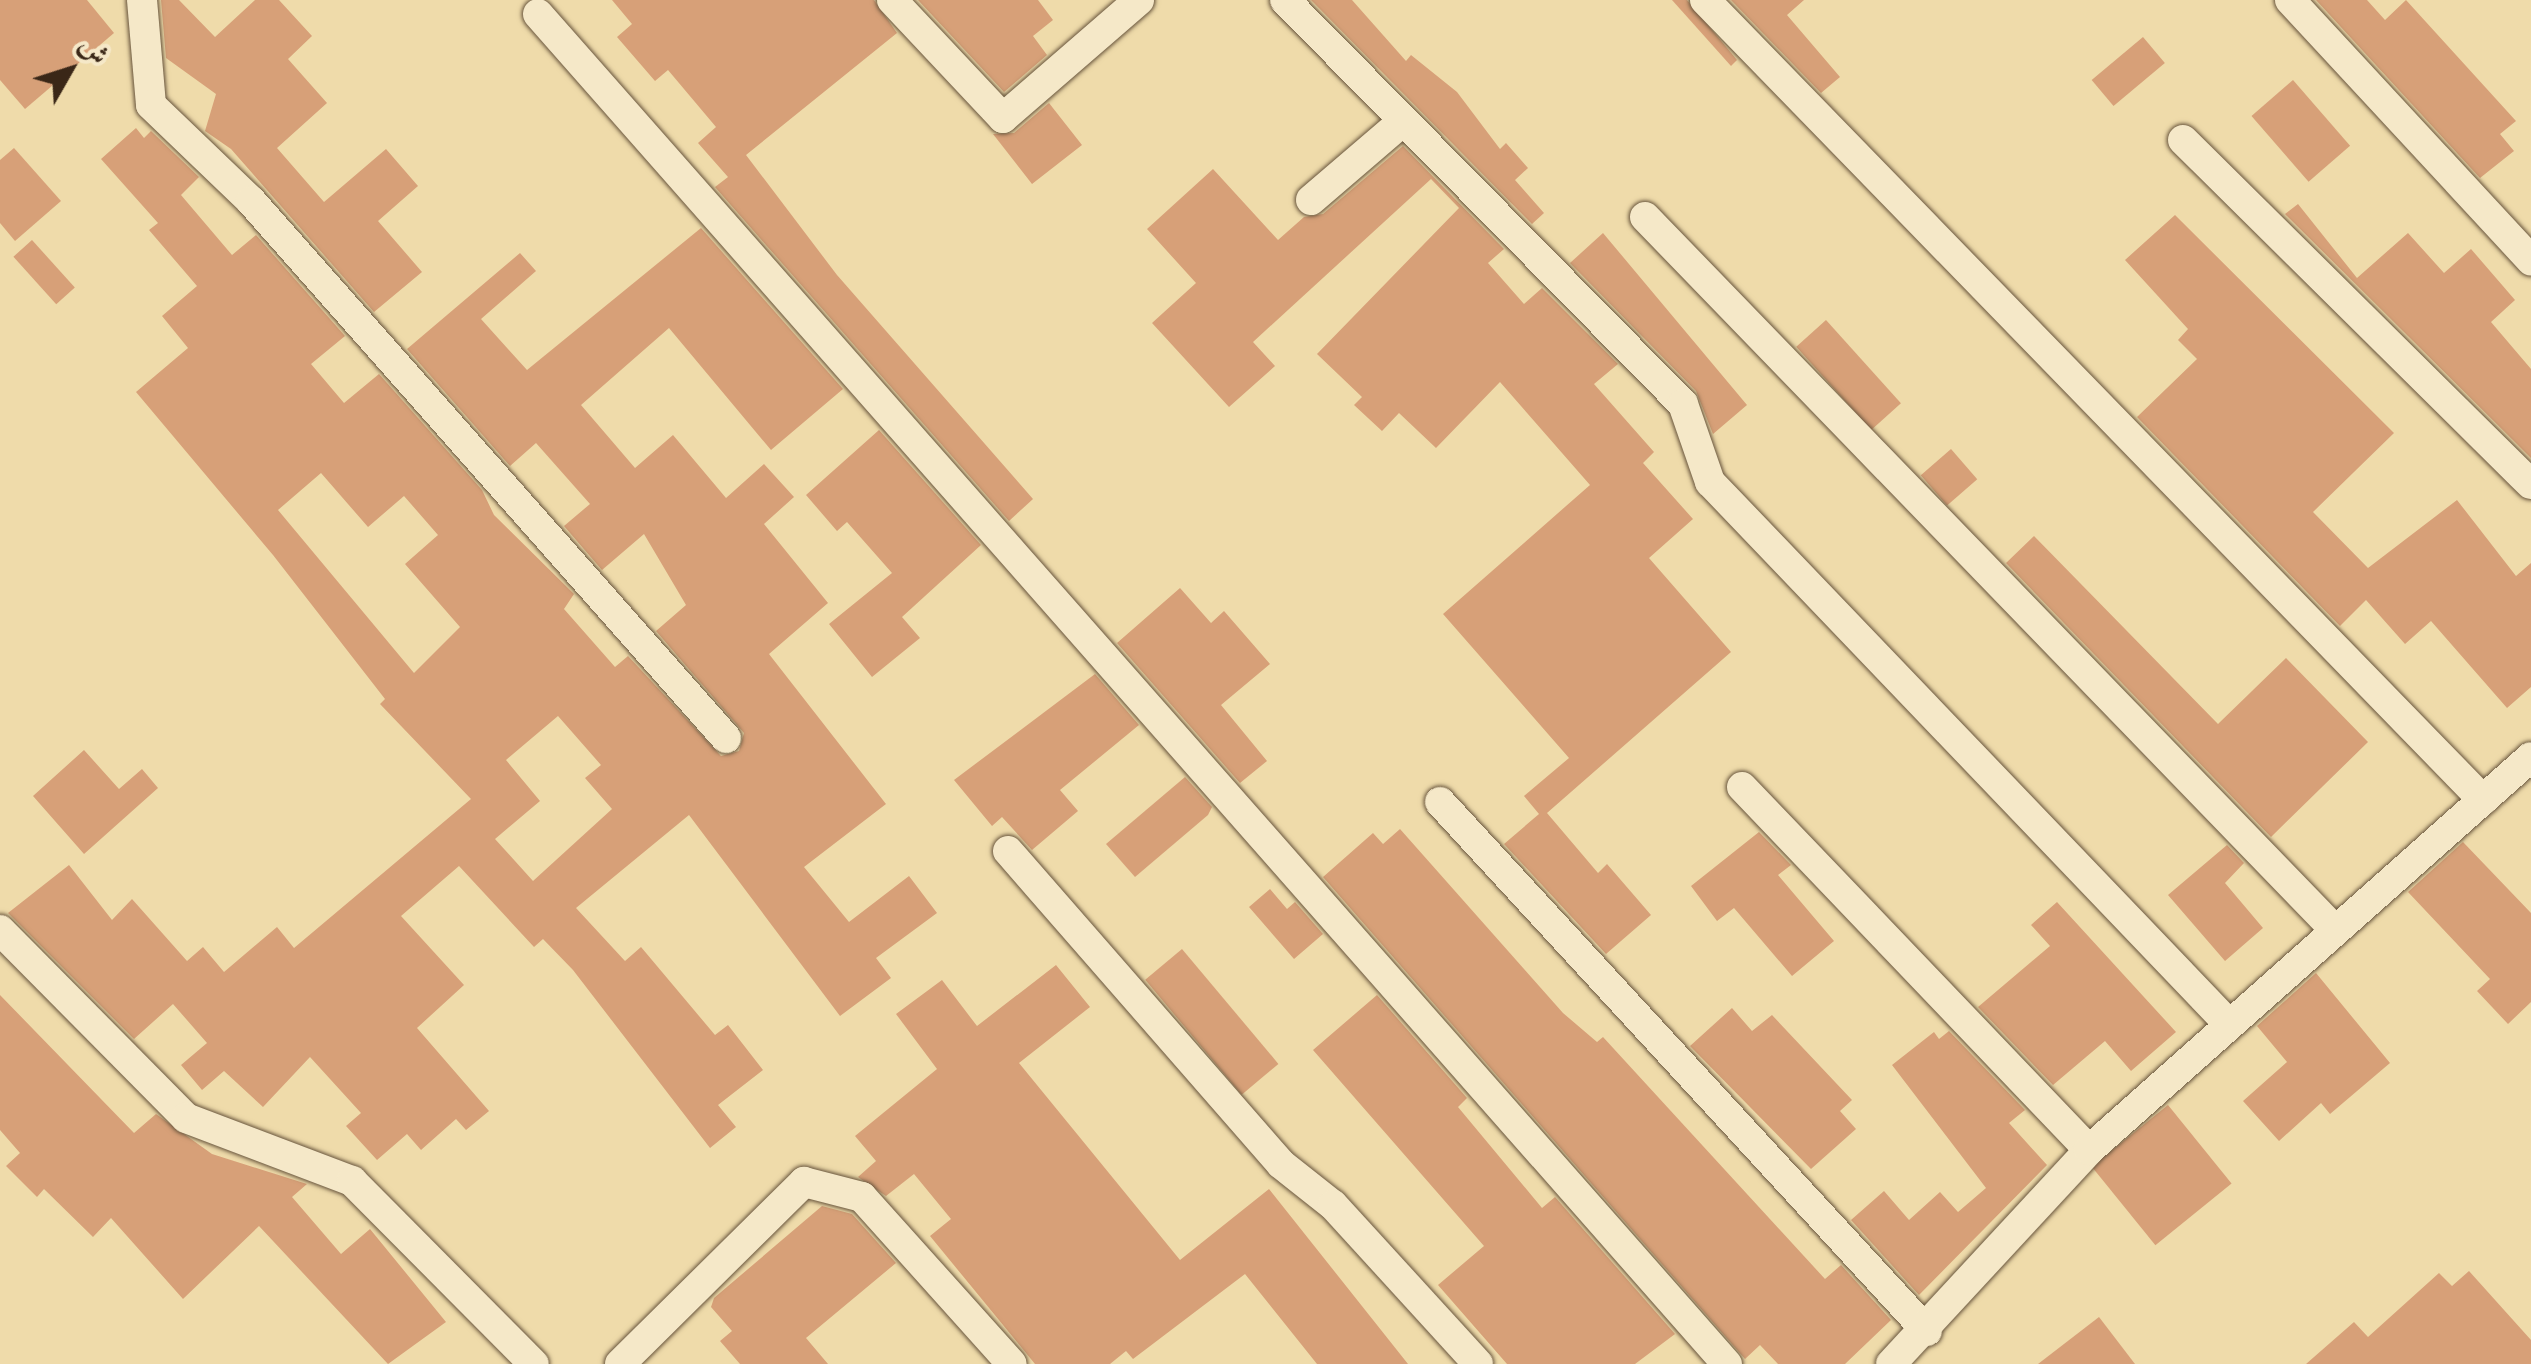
<!DOCTYPE html>
<meta charset="utf-8">
<style>
body{margin:0}
#map{position:relative;width:2531px;height:1364px;overflow:hidden;background:#efdbaa;font-family:"IM FELL DW Pica",Amiri,serif}
div>[style]{position:absolute}
.building>*{inset:0;background:#d7a078;transform-origin:0 0}
.roads{filter:drop-shadow(0 0 2px #67543c) drop-shadow(0 0 2px #67543c)}
.minor>*{height:30px;margin:-15px;padding:0 15px;transform-origin:15px;border-radius:15px;background:#f5e8c8}
span{translate:-50% -50%;white-space:nowrap;text-align:center;line-height:1.15;-webkit-text-stroke:9px #f5e8c8;paint-order:stroke}
.north{position:absolute;left:20px;top:20px;width:100px;height:100px;-webkit-text-stroke:8px #f5e8c8;paint-order:stroke;rotate:51deg;font-size:28px;font-weight:700;line-height:40px;text-align:center;color:#3a2717}
.north::after{content:'';display:block;margin:auto;width:35px;height:45px;background:#3a2717;clip-path:polygon(50% 0,100% 100%,50% 72%,0 100%)}
</style>
<div id="map">
<div class="building">
<div style="clip-path:polygon(0 0,87px 0,114px 33px,25px 109px,0 80px)"></div>
<div style="clip-path:polygon(161px 0,179px 0,215px 37px,255px 0,279px 0,312px 36px,288px 59px,327px 103px,277px 148px,324px 202px,386px 149px,418px 186px,378px 221px,422px 272px,374px 312px,231px 149px,205px 131px,216px 94px,166px 58px)"></div>
<div style="clip-path:polygon(612px 0,874px 0,897px 33px,746px 155px,837px 275px,1033px 499px,1009px 521px,715px 187px,728px 177px,698px 143px,716px 127px,668px 70px,655px 81px,617px 37px,632px 24px)"></div>
<div style="clip-path:polygon(918px 0,1038px 0,1053px 20px,1033px 36px,1047px 55px,1004px 92px)"></div>
<div style="clip-path:polygon(1311px 0,1352px 0,1406px 61px,1411px 55px,1457px 92px,1500px 149px,1506px 143px,1528px 168px,1515px 180px,1544px 213px,1532px 224px)"></div>
<div style="clip-path:polygon(1672px 0,1687px 0,1737px 60px,1731px 66px)"></div>
<div style="clip-path:polygon(1731px 0,1804px 0,1787px 15px,1840px 77px,1821px 93px)"></div>
<div style="clip-path:polygon(2316px 0,2367px 0,2385px 20px,2406px 0,2516px 121px,2500px 134px,2514px 151px,2480px 178px)"></div>
<div style="left:2143px;top:37px;width:34px;height:67px;rotate:50deg"></div>
<div style="left:2293px;top:80px;width:87px;height:55px;rotate:49deg"></div>
<div style="clip-path:polygon(1049px 103px,1082px 145px,1032px 184px,993px 134px,1014px 133px)"></div>
<div style="clip-path:polygon(evenodd,136px 128px,144px 138px,151px 131px,199px 177px,181px 195px,232px 255px,256px 235px,345px 336px,311px 364px,344px 403px,379px 374px,482px 490px,494px 515px,574px 594px,564px 609px,615px 667px,628px 656px,721px 756px,739px 751px,744px 733px,656px 631px,686px 605px,644px 534px,602px 570px,564px 526px,590px 504px,536px 443px,510px 466px,407px 349px,520px 253px,536px 271px,481px 319px,527px 370px,701px 228px,843px 389px,771px 450px,669px 328px,581px 405px,635px 468px,673px 435px,726px 498px,764px 464px,794px 497px,764px 524px,828px 603px,769px 654px,886px 804px,804px 867px,849px 922px,909px 876px,937px 913px,876px 958px,891px 978px,840px 1016px,689px 815px,576px 908px,625px 961px,641px 947px,715px 1035px,728px 1025px,763px 1070px,718px 1105px,736px 1127px,710px 1148px,573px 970px,543px 939px,534px 947px,459px 866px,401px 916px,464px 985px,417px 1028px,489px 1111px,466px 1130px,456px 1119px,421px 1150px,407px 1134px,377px 1160px,346px 1126px,361px 1113px,310px 1057px,263px 1107px,224px 1071px,202px 1090px,181px 1065px,207px 1043px,173px 1004px,134px 1039px,8px 913px,69px 865px,112px 920px,132px 899px,187px 961px,203px 947px,224px 972px,277px 927px,294px 948px,471px 799px,380px 704px,385px 699px,273px 555px,136px 392px,188px 348px,162px 316px,197px 286px,149px 230px,158px 223px,101px 159px,136px 128px,321px 473px,368px 527px,404px 496px,438px 535px,405px 564px,460px 627px,414px 673px,278px 510px,321px 473px,136px 128px,558px 716px,601px 765px,585px 778px,612px 809px,533px 881px,495px 839px,540px 801px,506px 760px,558px 716px)"></div>
<div style="clip-path:polygon(1403px 146px,1504px 249px,1488px 263px,1524px 304px,1542px 288px,1618px 364px,1594px 384px,1654px 452px,1643px 463px,1693px 519px,1649px 558px,1731px 652px,1547px 813px,1598px 873px,1607px 864px,1651px 915px,1606px 954px,1504px 844px,1539px 814px,1524px 796px,1569px 758px,1443px 614px,1590px 485px,1500px 382px,1436px 448px,1399px 413px,1382px 431px,1354px 405px,1362px 397px,1317px 354px,1459px 208px,1431px 179px,1253px 342px,1275px 366px,1229px 407px,1152px 323px,1196px 283px,1147px 229px,1213px 169px,1278px 240px,1304px 217px,1323px 214px)"></div>
<div style="clip-path:polygon(14px 148px,61px 201px,15px 241px,0 223px,0 160px)"></div>
<div style="clip-path:polygon(2298px 204px,2357px 278px,2408px 233px,2444px 273px,2471px 249px,2515px 300px,2491px 322px,2531px 369px,2531px 458px,2285px 214px)"></div>
<div style="clip-path:polygon(2175px 215px,2394px 433px,2313px 512px,2368px 568px,2457px 500px,2516px 576px,2531px 563px,2531px 687px,2507px 708px,2431px 621px,2405px 644px,2366px 600px,2340px 626px,2137px 417px,2197px 359px,2178px 340px,2188px 329px,2125px 260px)"></div>
<div style="clip-path:polygon(1603px 233px,1747px 405px,1713px 434px,1696px 391px,1570px 263px)"></div>
<div style="left:32px;top:240px;width:64px;height:25px;rotate:48deg"></div>
<div style="left:1826px;top:320px;width:112px;height:40px;rotate:48deg"></div>
<div style="clip-path:polygon(879px 430px,981px 545px,902px 617px,920px 638px,872px 677px,829px 624px,892px 573px,847px 522px,837px 531px,806px 495px)"></div>
<div style="left:1951px;top:449px;width:40px;height:40px;rotate:49deg"></div>
<div style="clip-path:polygon(2034px 536px,2218px 724px,2286px 658px,2368px 742px,2271px 837px,2006px 563px)"></div>
<div style="clip-path:polygon(1180px 588px,1211px 623px,1224px 611px,1270px 664px,1221px 705px,1267px 761px,1240px 783px,1117px 643px)"></div>
<div style="clip-path:polygon(1095px 674px,1139px 725px,1060px 790px,1078px 811px,1032px 850px,1002px 817px,992px 826px,954px 780px)"></div>
<div style="clip-path:polygon(84px 750px,119px 789px,142px 769px,158px 788px,84px 854px,33px 796px)"></div>
<div style="clip-path:polygon(1185px 777px,1212px 807px,1208px 815px,1135px 877px,1106px 844px)"></div>
<div style="clip-path:polygon(1400px 829px,1563px 1013px,1597px 1042px,1603px 1037px,1825px 1279px,1841px 1265px,1891px 1320px,1845px 1364px,1778px 1364px,1760px 1345px,1745px 1359px,1323px 877px,1373px 833px,1383px 844px)"></div>
<div style="clip-path:polygon(1759px 832px,1791px 865px,1778px 875px,1834px 941px,1792px 976px,1734px 908px,1717px 921px,1691px 886px)"></div>
<div style="clip-path:polygon(2463px 842px,2531px 913px,2531px 1002px,2508px 1024px,2477px 991px,2490px 979px,2408px 892px)"></div>
<div style="clip-path:polygon(2227px 845px,2244px 863px,2225px 883px,2263px 928px,2225px 961px,2168px 895px)"></div>
<div style="clip-path:polygon(1270px 889px,1287px 909px,1295px 902px,1323px 934px,1294px 959px,1249px 907px)"></div>
<div style="clip-path:polygon(2057px 902px,2176px 1032px,2131px 1071px,2105px 1041px,2053px 1085px,1978px 1007px,2050px 946px,2031px 925px)"></div>
<div style="left:1182px;top:949px;width:150px;height:48px;rotate:50deg"></div>
<div style="clip-path:polygon(1056px 965px,1090px 1007px,1019px 1063px,1180px 1260px,1269px 1189px,1408px 1364px,1317px 1364px,1245px 1274px,1133px 1359px,1126px 1351px,1110px 1364px,1035px 1364px,930px 1236px,951px 1219px,914px 1174px,886px 1196px,858px 1177px,876px 1161px,855px 1136px,937px 1069px,896px 1014px,942px 980px,977px 1026px)"></div>
<div style="clip-path:polygon(2316px 973px,2390px 1063px,2330px 1114px,2321px 1103px,2279px 1141px,2243px 1101px,2287px 1062px,2257px 1026px)"></div>
<div style="clip-path:polygon(0 995px,134px 1133px,156px 1114px,212px 1154px,307px 1184px,292px 1197px,341px 1254px,370px 1229px,446px 1322px,388px 1364px,259px 1226px,183px 1299px,111px 1218px,93px 1237px,44px 1189px,37px 1197px,6px 1166px,20px 1153px,0 1130px)"></div>
<div style="clip-path:polygon(1377px 995px,1467px 1098px,1458px 1107px,1542px 1208px,1555px 1197px,1675px 1334px,1635px 1364px,1507px 1364px,1438px 1285px,1484px 1246px,1313px 1050px)"></div>
<div style="clip-path:polygon(1732px 1008px,1752px 1031px,1772px 1015px,1852px 1100px,1840px 1111px,1856px 1129px,1811px 1169px,1690px 1046px)"></div>
<div style="clip-path:polygon(1949px 1031px,2025px 1110px,2009px 1123px,2047px 1165px,1919px 1295px,1851px 1220px,1884px 1191px,1909px 1220px,1940px 1192px,1958px 1212px,1986px 1188px,1892px 1065px,1934px 1032px,1939px 1039px)"></div>
<div style="left:2168px;top:1105px;width:101px;height:98px;rotate:51deg"></div>
<div style="clip-path:polygon(822px 1206px,852px 1214px,896px 1263px,806px 1338px,828px 1364px,740px 1364px,720px 1341px,732px 1331px,711px 1307px,714px 1298px)"></div>
<div style="clip-path:polygon(2469px 1271px,2531px 1340px,2531px 1364px,2306px 1364px,2354px 1322px,2368px 1337px,2439px 1273px,2452px 1286px)"></div>
<div style="clip-path:polygon(2099px 1317px,2135px 1364px,2038px 1364px)"></div>
</div>
<div class="roads">
<div class="minor">
<div style="left:142px;top:0;width:105px;rotate:85.1deg"></div>
<div style="left:151px;top:105px;width:139px;rotate:43.8deg"></div>
<div style="left:251px;top:201px;width:717px;rotate:48.51deg"></div>
<div style="left:892px;top:0;width:162px;rotate:46.8deg"></div>
<div style="left:1003px;top:118px;width:180px;rotate:-40.9deg"></div>
<div style="left:1285px;top:0;width:567px;rotate:45.43deg"></div>
<div style="left:1683px;top:404px;width:83px;rotate:70.9deg"></div>
<div style="left:1710px;top:482px;width:748px;rotate:46.25deg"></div>
<div style="left:1705px;top:0;width:1116px;rotate:45.8deg"></div>
<div style="left:2290px;top:0;width:355px;rotate:47.2deg"></div>
<div style="left:538px;top:14px;width:1799px;rotate:48.63deg"></div>
<div style="left:2183px;top:140px;width:489px;rotate:44.7deg"></div>
<div style="left:1311px;top:200px;width:120px;rotate:-40.6deg"></div>
<div style="left:1645px;top:217px;width:991px;rotate:45.94deg"></div>
<div style="left:1742px;top:787px;width:502px;rotate:46.29deg"></div>
<div style="left:1440px;top:802px;width:719px;rotate:47.37deg"></div>
<div style="left:1008px;top:851px;width:415px;rotate:48.9deg"></div>
<div style="left:1281px;top:1164px;width:66px;rotate:38.3deg"></div>
<div style="left:1333px;top:1205px;width:215px;rotate:47.6deg"></div>
<div style="left:0;top:930px;width:264px;rotate:45.3deg"></div>
<div style="left:186px;top:1118px;width:178px;rotate:20.8deg"></div>
<div style="left:352px;top:1181px;width:258px;rotate:45.2deg"></div>
<div style="left:620px;top:1364px;width:259px;rotate:-44.7deg"></div>
<div style="left:804px;top:1182px;width:60px;rotate:14.5deg"></div>
<div style="left:862px;top:1197px;width:224px;rotate:48.1deg"></div>
<div style="left:1891px;top:1364px;width:292px;rotate:-47.2deg"></div>
<div style="left:2089px;top:1150px;width:591px;rotate:-41.64deg"></div>
</div>
</div>
<div class="north">ش</div>
</div>
